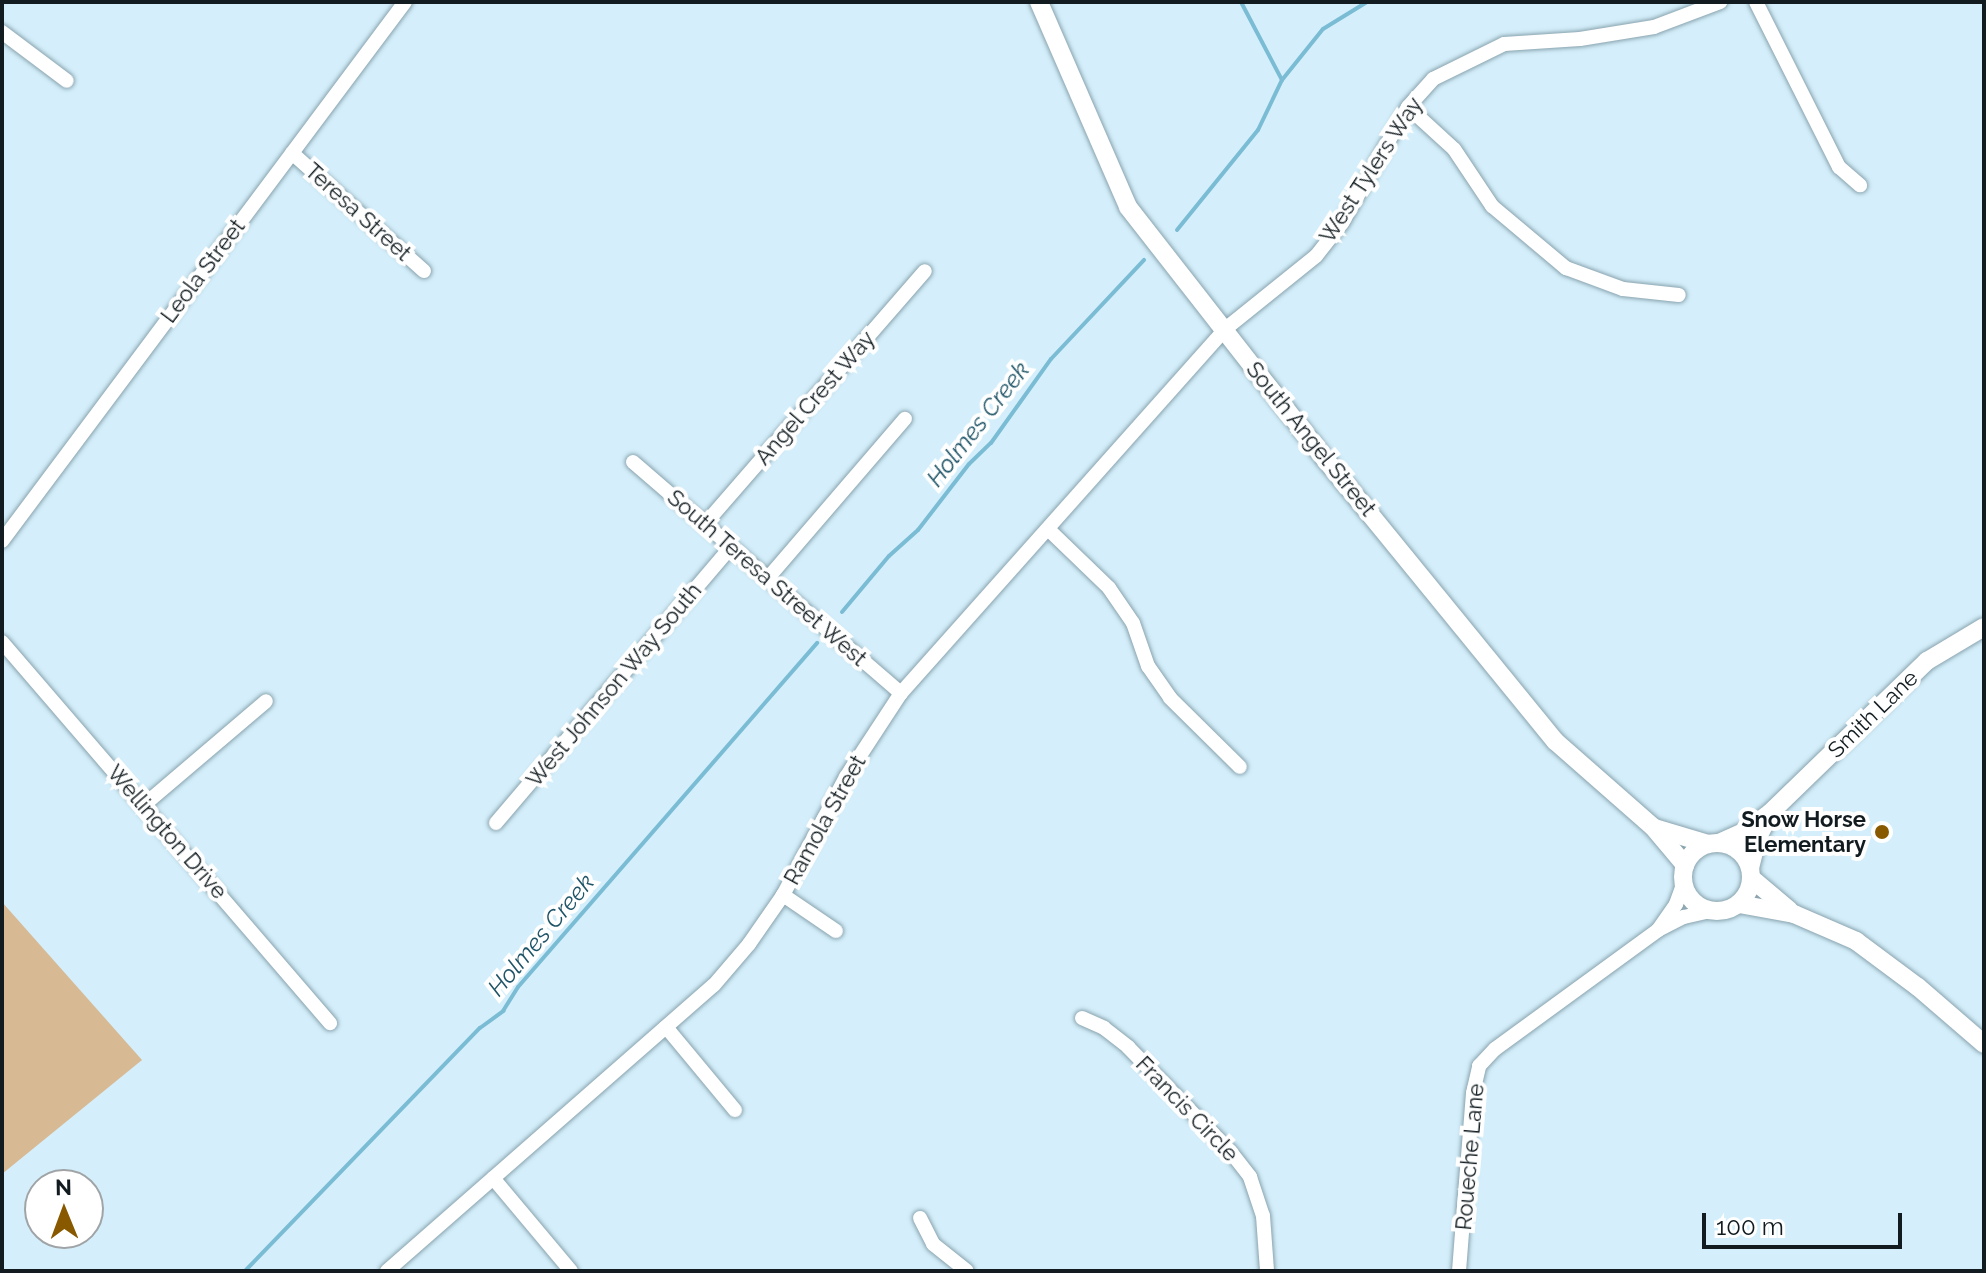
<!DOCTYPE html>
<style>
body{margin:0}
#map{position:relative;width:1986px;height:1273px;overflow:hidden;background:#d4effb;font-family:Raleway,sans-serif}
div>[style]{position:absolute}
.green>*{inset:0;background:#d7b993}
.stream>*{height:4px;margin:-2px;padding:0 2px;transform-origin:2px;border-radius:2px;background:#7bbcd5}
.roads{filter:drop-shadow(0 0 2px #89a3ae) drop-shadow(0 0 2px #89a3ae)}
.minor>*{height:14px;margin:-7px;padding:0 7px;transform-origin:7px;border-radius:7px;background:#fff}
.tertiary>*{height:18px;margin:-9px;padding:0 9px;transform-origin:9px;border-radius:9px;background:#fff}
.tertiary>.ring{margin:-9px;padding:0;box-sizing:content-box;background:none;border:18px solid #fff;border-radius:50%}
.dots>*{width:22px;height:22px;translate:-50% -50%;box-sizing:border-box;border:4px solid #fff;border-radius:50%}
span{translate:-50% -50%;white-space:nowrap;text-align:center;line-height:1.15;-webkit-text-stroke:8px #fff;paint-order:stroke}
.street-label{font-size:22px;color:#121c20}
.poi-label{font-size:22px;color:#121c20;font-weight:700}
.right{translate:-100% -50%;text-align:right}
.water-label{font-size:24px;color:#1e5467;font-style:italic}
.frame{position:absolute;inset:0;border:4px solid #121c20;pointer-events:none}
.north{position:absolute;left:24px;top:1169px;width:80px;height:80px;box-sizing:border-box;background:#fff;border:2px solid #a0a4a6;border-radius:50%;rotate:359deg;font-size:22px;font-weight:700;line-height:32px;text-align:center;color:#121c20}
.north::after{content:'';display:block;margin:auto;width:28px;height:36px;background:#895900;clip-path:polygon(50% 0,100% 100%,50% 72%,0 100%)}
.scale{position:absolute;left:1702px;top:1213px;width:200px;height:36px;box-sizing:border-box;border:4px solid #121c20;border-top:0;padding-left:10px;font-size:24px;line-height:28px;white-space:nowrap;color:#121c20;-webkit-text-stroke:6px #fff;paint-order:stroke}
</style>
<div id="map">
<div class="green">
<div style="clip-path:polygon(2px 902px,142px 1060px,2px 1174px)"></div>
</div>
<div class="stream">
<div style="left:1241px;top:2px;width:88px;rotate:62.3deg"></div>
<div style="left:1177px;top:230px;width:129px;rotate:-51deg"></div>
<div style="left:1258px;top:130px;width:55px;rotate:-64.4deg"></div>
<div style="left:1282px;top:80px;width:65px;rotate:-51.2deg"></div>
<div style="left:1323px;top:29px;width:52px;rotate:-31.5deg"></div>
<div style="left:842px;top:612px;width:73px;rotate:-50deg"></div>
<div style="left:889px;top:556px;width:39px;rotate:-42deg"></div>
<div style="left:918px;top:530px;width:83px;rotate:-52.3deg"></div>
<div style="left:969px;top:464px;width:30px;rotate:-44deg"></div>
<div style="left:991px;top:443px;width:103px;rotate:-54.5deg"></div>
<div style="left:1051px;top:359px;width:136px;rotate:-46.8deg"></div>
<div style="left:245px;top:1271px;width:338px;rotate:-46deg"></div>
<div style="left:480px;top:1028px;width:29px;rotate:-36deg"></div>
<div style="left:503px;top:1011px;width:28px;rotate:-58deg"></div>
<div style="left:518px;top:987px;width:456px;rotate:-49deg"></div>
</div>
<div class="roads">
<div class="minor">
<div style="left:1756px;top:2px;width:185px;rotate:63.3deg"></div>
<div style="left:1839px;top:167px;width:28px;rotate:41deg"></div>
<div style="left:2px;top:32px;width:81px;rotate:37deg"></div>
<div style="left:1408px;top:107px;width:62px;rotate:42.4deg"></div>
<div style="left:1454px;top:149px;width:69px;rotate:56.3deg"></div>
<div style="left:1492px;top:206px;width:97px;rotate:40deg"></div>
<div style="left:1566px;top:268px;width:61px;rotate:20.2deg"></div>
<div style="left:1623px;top:289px;width:56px;rotate:6.1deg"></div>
<div style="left:292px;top:153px;width:177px;rotate:41.8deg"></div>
<div style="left:633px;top:462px;width:354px;rotate:40.8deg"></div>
<div style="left:705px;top:524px;width:335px;rotate:-49deg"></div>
<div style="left:1048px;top:529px;width:85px;rotate:44deg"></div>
<div style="left:1109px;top:588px;width:42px;rotate:55.6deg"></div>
<div style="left:1133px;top:623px;width:46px;rotate:70.8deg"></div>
<div style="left:1148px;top:666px;width:39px;rotate:55deg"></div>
<div style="left:1170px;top:698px;width:98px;rotate:44.6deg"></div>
<div style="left:2px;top:541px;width:673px;rotate:-53.22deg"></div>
<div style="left:768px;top:578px;width:210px;rotate:-49.3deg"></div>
<div style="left:2px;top:642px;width:503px;rotate:49.28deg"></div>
<div style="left:144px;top:805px;width:160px;rotate:-40.4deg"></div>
<div style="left:496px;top:823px;width:362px;rotate:-49.6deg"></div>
<div style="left:783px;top:895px;width:64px;rotate:34.2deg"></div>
<div style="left:1658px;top:930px;width:32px;rotate:-55deg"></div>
<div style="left:1676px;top:904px;width:20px;rotate:-70deg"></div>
<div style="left:1082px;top:1018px;width:24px;rotate:24deg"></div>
<div style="left:1104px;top:1028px;width:31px;rotate:38deg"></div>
<div style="left:1128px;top:1047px;width:146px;rotate:45.6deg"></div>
<div style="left:1230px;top:1151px;width:33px;rotate:52deg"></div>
<div style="left:1250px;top:1177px;width:41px;rotate:71.6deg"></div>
<div style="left:1263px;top:1216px;width:55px;rotate:85.8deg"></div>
<div style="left:666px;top:1027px;width:108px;rotate:50.3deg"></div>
<div style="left:493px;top:1178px;width:121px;rotate:50deg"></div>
<div style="left:920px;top:1218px;width:29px;rotate:63deg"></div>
<div style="left:933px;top:1244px;width:43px;rotate:38.5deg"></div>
<div style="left:387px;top:1271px;width:434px;rotate:-41.2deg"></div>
<div style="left:714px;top:985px;width:54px;rotate:-49.5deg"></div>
<div style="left:749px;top:944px;width:60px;rotate:-55.2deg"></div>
<div style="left:783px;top:895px;width:134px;rotate:-61.9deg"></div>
<div style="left:846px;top:777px;width:100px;rotate:-56.8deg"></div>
<div style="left:901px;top:693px;width:486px;rotate:-48.3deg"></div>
<div style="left:1224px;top:330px;width:118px;rotate:-38.8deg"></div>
<div style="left:1316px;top:256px;width:42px;rotate:-51.8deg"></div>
<div style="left:1342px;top:223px;width:133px;rotate:-60.4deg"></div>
<div style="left:1408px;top:107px;width:38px;rotate:-48deg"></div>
<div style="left:1433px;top:79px;width:79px;rotate:-26.2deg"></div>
<div style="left:1504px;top:44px;width:76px;rotate:-3.8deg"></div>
<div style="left:1580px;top:39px;width:75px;rotate:-9.2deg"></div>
<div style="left:1654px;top:27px;width:71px;rotate:-20.7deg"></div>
<div style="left:1459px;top:1271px;width:179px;rotate:-85.5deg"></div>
<div style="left:1473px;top:1093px;width:28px;rotate:-77deg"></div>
<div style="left:1479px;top:1066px;width:23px;rotate:-47deg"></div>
<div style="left:1495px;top:1049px;width:202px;rotate:-36.1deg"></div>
<div style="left:1658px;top:930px;width:29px;rotate:-27deg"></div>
<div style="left:1684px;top:917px;width:27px;rotate:-13deg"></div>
</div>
<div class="tertiary">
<div style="left:1039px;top:2px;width:223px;rotate:66.5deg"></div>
<div style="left:1128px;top:207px;width:320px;rotate:52deg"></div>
<div style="left:1325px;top:459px;width:364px;rotate:50.8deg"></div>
<div style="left:1555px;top:741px;width:130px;rotate:41.3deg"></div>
<div style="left:1653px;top:827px;width:50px;rotate:49.9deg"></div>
<div style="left:1655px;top:828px;width:55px;rotate:16.8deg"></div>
<div class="ring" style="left:1683px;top:843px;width:50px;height:50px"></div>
<div style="left:1719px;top:843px;width:30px;rotate:-24deg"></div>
<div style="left:1746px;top:831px;width:30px;rotate:-37deg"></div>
<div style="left:1770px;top:813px;width:219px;rotate:-44.1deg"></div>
<div style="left:1927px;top:661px;width:66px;rotate:-30.8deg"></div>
<div style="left:1750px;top:868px;width:30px;rotate:-76deg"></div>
<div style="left:1757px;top:839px;width:22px;rotate:-63deg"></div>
<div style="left:1751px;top:878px;width:50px;rotate:40.1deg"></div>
<div style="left:1739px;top:904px;width:56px;rotate:10.3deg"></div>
<div style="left:1794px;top:914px;width:68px;rotate:23.5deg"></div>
<div style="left:1856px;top:941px;width:77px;rotate:36.6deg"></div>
<div style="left:1918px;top:987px;width:87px;rotate:40.8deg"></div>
</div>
</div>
<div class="dots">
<div style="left:1882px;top:832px;background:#895900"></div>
</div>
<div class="street-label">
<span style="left:1371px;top:170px;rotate:-57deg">West Tylers Way</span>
<span style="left:358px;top:212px;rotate:42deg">Teresa Street</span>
<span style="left:203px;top:271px;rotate:-53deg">Leola Street</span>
<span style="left:815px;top:398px;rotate:-49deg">Angel Crest Way</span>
<span style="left:1311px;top:439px;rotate:51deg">South Angel Street</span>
<span style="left:767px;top:578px;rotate:41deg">South Teresa Street West</span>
<span style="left:614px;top:685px;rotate:-50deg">West Johnson Way South</span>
<span style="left:1873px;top:714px;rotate:-44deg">Smith Lane</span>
<span style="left:825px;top:820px;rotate:-61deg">Ramola Street</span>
<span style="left:167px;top:832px;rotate:49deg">Wellington Drive</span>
<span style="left:1187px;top:1109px;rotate:46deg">Francis Circle</span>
<span style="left:1470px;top:1157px;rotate:-85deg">Roueche Lane</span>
</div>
<div class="poi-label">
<span class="right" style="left:1866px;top:832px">Snow Horse<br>Elementary</span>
</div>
<div class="water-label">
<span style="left:978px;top:424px;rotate:-52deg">Holmes Creek</span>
<span style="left:541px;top:935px;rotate:-50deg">Holmes Creek</span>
</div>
<div class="frame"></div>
<div class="north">N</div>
<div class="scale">100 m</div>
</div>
